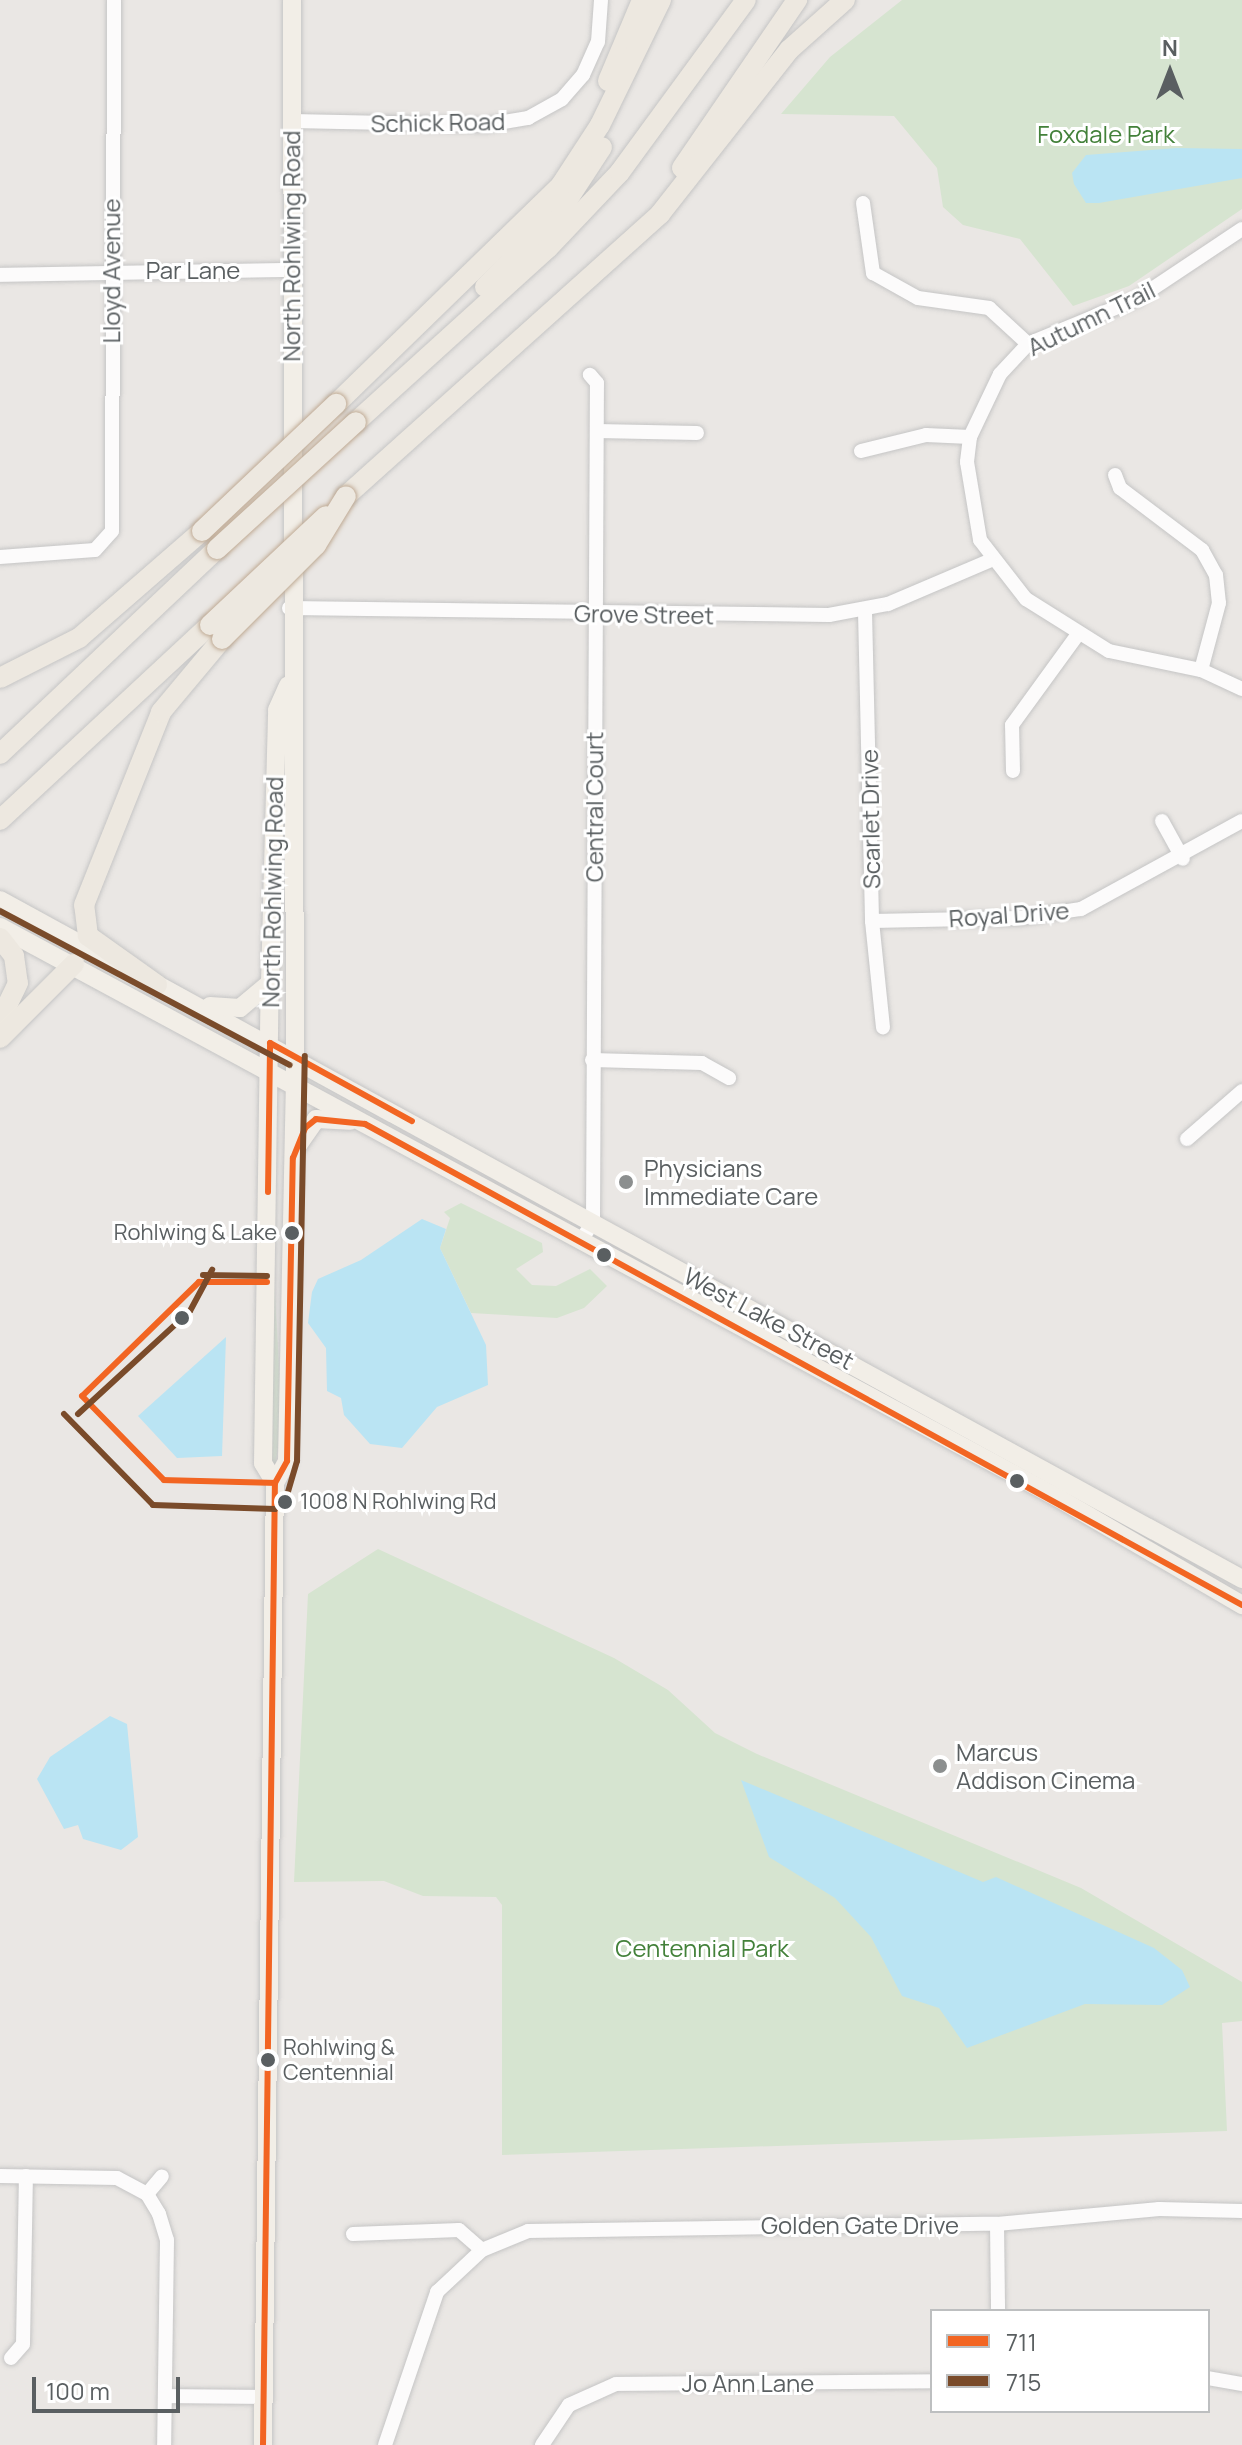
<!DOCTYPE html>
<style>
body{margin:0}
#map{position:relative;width:1242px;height:2445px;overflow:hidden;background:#eae7e4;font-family:Manrope,sans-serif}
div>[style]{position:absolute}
.green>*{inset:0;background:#d6e4d0}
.water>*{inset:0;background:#bae4f3}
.roads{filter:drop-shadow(0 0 2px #c5c5c5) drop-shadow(0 0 2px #c5c5c5)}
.minor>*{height:14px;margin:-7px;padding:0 7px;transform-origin:7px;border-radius:7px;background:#fcfbfb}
.major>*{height:18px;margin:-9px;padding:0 9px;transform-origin:9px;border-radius:9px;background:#f2eee7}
.highway>*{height:20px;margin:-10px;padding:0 10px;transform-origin:10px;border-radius:10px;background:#ede8e0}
.bridges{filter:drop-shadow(0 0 2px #bfaa94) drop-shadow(0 0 2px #bfaa94)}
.highway-bridge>*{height:20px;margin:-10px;padding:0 10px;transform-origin:10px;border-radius:10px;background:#ede8e0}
.bus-1>*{height:6px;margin:-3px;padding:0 3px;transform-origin:3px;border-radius:3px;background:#f26522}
.bus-2>*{height:6px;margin:-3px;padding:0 3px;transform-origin:3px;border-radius:3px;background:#7a4b2a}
.dots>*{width:22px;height:22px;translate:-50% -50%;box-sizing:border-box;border:4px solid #fff;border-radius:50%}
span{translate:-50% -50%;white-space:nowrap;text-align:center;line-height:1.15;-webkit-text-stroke:6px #fff;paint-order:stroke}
.bus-label{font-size:22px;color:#5a5f61}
.right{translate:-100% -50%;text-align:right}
.left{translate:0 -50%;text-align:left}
.street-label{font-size:24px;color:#5a5f61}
.park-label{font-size:24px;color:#43813a}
.poi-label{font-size:24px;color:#5a5f61}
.legend{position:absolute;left:930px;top:2309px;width:280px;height:104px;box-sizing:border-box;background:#fff;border:2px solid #bdbfc0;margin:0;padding:10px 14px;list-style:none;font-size:24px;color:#5a5f61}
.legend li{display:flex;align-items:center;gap:16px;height:40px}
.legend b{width:40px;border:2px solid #bdbfc0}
.north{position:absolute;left:1130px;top:32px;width:80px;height:80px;-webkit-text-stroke:6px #fff;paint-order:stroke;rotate:0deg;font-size:22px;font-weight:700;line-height:32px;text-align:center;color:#5a5f61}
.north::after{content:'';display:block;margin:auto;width:28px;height:36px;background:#5a5f61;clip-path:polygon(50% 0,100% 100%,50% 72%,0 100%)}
.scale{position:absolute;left:32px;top:2377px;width:148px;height:36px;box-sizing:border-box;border:4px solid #5a5f61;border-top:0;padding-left:10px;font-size:24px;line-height:28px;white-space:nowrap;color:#5a5f61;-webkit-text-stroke:6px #fff;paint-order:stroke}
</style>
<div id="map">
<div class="green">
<div style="clip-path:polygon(902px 0,1242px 0,1242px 209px,1129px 286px,1073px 306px,1020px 239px,963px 225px,943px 207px,937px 168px,894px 116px,781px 114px,830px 57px)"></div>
<div style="clip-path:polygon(461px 1203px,542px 1243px,543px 1252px,516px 1269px,532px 1285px,556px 1286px,590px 1269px,607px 1286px,584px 1308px,557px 1318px,471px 1313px,440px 1248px,450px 1218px,444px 1212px)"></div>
<div style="clip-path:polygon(274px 1276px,282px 1420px,275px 1468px,270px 1461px)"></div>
<div style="clip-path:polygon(378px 1549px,614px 1658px,668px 1690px,715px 1733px,757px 1754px,1081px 1888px,1242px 1982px,1242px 2021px,1222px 2023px,1227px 2131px,502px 2155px,502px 1905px,496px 1897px,423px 1896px,384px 1881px,294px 1882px,308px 1594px)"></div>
</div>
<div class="water">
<div style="clip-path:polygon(1177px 148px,1242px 149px,1242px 178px,1099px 203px,1086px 203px,1074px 184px,1072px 173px,1086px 155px)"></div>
<div style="clip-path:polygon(422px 1219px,446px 1229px,440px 1248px,486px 1345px,488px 1385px,437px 1407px,402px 1448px,370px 1444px,344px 1415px,341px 1398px,327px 1391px,326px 1348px,308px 1323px,312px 1292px,318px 1279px,361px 1260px)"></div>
<div style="clip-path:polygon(226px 1337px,222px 1456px,177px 1458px,138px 1416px)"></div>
<div style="clip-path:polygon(110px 1716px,127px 1724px,138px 1837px,121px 1850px,83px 1839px,78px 1825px,64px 1829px,37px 1779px,50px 1757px)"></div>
<div style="clip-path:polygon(741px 1780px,983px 1882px,996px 1877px,1154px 1948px,1182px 1970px,1190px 1987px,1162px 2005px,1085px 2004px,967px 2048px,939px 2008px,902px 1996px,871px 1937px,835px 1898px,769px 1857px)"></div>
</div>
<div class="roads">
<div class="minor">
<div style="left:292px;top:121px;width:194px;rotate:1.2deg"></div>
<div style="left:486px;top:125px;width:43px;rotate:-9.5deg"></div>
<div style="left:528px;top:118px;width:39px;rotate:-29deg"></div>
<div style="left:562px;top:99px;width:32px;rotate:-49deg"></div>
<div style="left:583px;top:75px;width:36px;rotate:-66deg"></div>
<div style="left:598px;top:42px;width:42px;rotate:-85.9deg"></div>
<div style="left:863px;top:203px;width:71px;rotate:81.9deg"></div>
<div style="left:873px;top:273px;width:51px;rotate:29.1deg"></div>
<div style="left:918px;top:298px;width:72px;rotate:8deg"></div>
<div style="left:989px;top:308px;width:53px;rotate:42.7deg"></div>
<div style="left:1242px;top:229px;width:126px;rotate:146.3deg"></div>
<div style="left:1137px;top:299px;width:118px;rotate:157.6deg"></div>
<div style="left:1028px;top:344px;width:41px;rotate:133deg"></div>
<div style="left:1000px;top:374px;width:70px;rotate:115.5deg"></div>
<div style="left:970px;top:437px;width:25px;rotate:97deg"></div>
<div style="left:967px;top:462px;width:79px;rotate:80.5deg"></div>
<div style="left:980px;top:540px;width:75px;rotate:52.1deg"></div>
<div style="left:1026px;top:599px;width:98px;rotate:32.1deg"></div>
<div style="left:1109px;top:651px;width:94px;rotate:11.7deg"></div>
<div style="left:1201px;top:670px;width:45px;rotate:24.9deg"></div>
<div style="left:0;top:275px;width:291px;rotate:-1deg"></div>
<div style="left:597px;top:431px;width:100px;rotate:1.1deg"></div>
<div style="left:861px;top:451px;width:67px;rotate:-13.8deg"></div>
<div style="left:926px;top:435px;width:44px;rotate:2.6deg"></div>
<div style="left:1115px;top:475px;width:14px;rotate:69deg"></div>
<div style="left:1120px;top:488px;width:103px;rotate:37.1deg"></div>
<div style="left:1202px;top:550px;width:29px;rotate:61deg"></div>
<div style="left:1216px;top:575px;width:28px;rotate:84deg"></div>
<div style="left:1219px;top:603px;width:69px;rotate:105deg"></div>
<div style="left:0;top:557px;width:95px;rotate:-4.2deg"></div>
<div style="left:95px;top:550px;width:25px;rotate:-48deg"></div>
<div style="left:112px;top:531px;width:531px;rotate:-89.78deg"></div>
<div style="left:289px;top:608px;width:540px;rotate:0.74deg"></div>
<div style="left:829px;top:615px;width:60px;rotate:-10.6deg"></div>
<div style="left:888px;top:604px;width:110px;rotate:-23.1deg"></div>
<div style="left:865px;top:611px;width:310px;rotate:88.7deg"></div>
<div style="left:872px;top:921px;width:107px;rotate:84.1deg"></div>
<div style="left:1013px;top:771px;width:46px;rotate:-91.2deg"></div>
<div style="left:1012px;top:725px;width:112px;rotate:-54deg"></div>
<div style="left:1162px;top:821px;width:43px;rotate:61.1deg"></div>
<div style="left:872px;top:921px;width:148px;rotate:-1.2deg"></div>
<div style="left:1020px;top:918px;width:62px;rotate:-8.4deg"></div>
<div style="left:1081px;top:909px;width:183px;rotate:-28.7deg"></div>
<div style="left:592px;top:1060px;width:110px;rotate:1.6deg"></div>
<div style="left:702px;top:1063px;width:31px;rotate:29deg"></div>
<div style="left:1187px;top:1139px;width:73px;rotate:-41.1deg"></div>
<div style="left:582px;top:1239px;width:20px;rotate:-57deg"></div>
<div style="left:593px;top:1222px;width:839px;rotate:-89.73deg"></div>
<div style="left:597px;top:383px;width:11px;rotate:-131deg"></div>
<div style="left:0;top:2176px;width:117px;rotate:1deg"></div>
<div style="left:117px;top:2178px;width:34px;rotate:28deg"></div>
<div style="left:147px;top:2194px;width:23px;rotate:59deg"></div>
<div style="left:159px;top:2214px;width:27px;rotate:73deg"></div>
<div style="left:167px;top:2240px;width:205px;rotate:90.8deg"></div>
<div style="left:147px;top:2194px;width:23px;rotate:-50deg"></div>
<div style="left:997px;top:2224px;width:87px;rotate:89.3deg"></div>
<div style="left:353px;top:2234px;width:106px;rotate:-2.2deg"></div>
<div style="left:459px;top:2230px;width:30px;rotate:41deg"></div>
<div style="left:11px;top:2358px;width:18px;rotate:-49deg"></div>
<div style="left:23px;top:2344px;width:168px;rotate:-89deg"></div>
<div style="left:1208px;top:2378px;width:35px;rotate:10deg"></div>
<div style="left:165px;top:2396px;width:98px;rotate:0.6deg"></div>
<div style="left:385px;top:2445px;width:162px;rotate:-71.2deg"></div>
<div style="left:437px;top:2292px;width:62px;rotate:-43deg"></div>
<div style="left:482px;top:2250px;width:50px;rotate:-22.4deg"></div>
<div style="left:528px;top:2231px;width:469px;rotate:-0.9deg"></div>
<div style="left:997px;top:2224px;width:163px;rotate:-5.3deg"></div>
<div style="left:1159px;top:2209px;width:83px;rotate:1.4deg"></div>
<div style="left:542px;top:2445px;width:48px;rotate:-56deg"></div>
<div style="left:569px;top:2405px;width:51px;rotate:-24.1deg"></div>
<div style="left:616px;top:2384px;width:316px;rotate:-0.5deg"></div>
</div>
<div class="major">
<div style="left:0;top:900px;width:133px;rotate:28.7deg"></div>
<div style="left:0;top:927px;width:1204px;rotate:28.35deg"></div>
<div style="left:1060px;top:1499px;width:211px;rotate:30.2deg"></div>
<div style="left:147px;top:979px;width:1249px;rotate:28.72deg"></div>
<div style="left:210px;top:1006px;width:30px;rotate:4deg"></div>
<div style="left:240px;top:1008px;width:39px;rotate:-40deg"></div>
<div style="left:296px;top:1148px;width:35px;rotate:-55deg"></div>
<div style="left:316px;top:1119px;width:34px;rotate:3deg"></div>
<div style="left:275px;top:1483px;width:23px;rotate:-121deg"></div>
<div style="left:263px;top:1463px;width:480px;rotate:-89.2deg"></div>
<div style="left:270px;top:983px;width:273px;rotate:-88.5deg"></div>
<div style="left:277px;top:710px;width:27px;rotate:-66deg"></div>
<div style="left:263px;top:2445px;width:962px;rotate:-89.29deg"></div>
<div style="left:275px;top:1483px;width:25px;rotate:-61deg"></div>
<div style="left:287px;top:1461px;width:374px;rotate:-88.8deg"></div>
<div style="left:295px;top:1087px;width:1087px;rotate:-90.16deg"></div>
</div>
<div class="highway">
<div style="left:608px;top:81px;width:88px;rotate:-67.2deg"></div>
<div style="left:682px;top:168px;width:204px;rotate:-55.6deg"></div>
<div style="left:485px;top:287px;width:108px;rotate:-45.4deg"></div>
<div style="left:561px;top:210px;width:75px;rotate:-56.9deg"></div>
<div style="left:336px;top:404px;width:314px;rotate:-44.2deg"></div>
<div style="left:561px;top:185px;width:72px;rotate:-57deg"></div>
<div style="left:600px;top:125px;width:139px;rotate:-64deg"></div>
<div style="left:356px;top:422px;width:259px;rotate:-42.2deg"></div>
<div style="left:548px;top:248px;width:105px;rotate:-46.5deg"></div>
<div style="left:620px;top:172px;width:213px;rotate:-53.8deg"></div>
<div style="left:346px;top:496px;width:422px;rotate:-41.9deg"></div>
<div style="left:660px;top:214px;width:209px;rotate:-51.8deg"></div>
<div style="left:789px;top:50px;width:75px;rotate:-41.8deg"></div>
<div style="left:0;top:678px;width:89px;rotate:-26.9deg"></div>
<div style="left:79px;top:638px;width:163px;rotate:-41deg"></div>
<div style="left:0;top:754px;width:299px;rotate:-43.4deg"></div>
<div style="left:0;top:820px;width:287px;rotate:-42.9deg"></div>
<div style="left:0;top:938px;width:23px;rotate:52deg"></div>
<div style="left:14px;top:956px;width:27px;rotate:82deg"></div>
<div style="left:18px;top:983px;width:41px;rotate:115.9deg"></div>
<div style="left:157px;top:985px;width:85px;rotate:-144.6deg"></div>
<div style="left:88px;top:936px;width:31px;rotate:-97deg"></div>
<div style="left:84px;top:905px;width:208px;rotate:-68.2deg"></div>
<div style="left:161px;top:712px;width:95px;rotate:-50.1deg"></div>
<div style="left:0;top:1038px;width:105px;rotate:-45deg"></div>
</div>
</div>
<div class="bridges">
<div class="highway-bridge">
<div style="left:202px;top:531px;width:185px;rotate:-43.5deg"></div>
<div style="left:217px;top:549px;width:188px;rotate:-42.4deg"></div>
<div style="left:210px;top:625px;width:159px;rotate:-43.2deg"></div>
<div style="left:222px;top:639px;width:133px;rotate:-45deg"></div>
<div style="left:316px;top:545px;width:57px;rotate:-58.5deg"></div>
</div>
</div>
<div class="bus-1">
<div style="left:270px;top:1043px;width:162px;rotate:28.8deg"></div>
<div style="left:268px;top:1192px;width:149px;rotate:-89.2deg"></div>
<div style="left:199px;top:1282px;width:163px;rotate:135.7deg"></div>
<div style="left:82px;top:1396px;width:117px;rotate:45.7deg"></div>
<div style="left:164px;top:1480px;width:111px;rotate:1.5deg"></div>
<div style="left:199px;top:1282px;width:68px"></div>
<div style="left:263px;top:2445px;width:962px;rotate:-89.29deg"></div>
<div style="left:275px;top:1483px;width:25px;rotate:-61deg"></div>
<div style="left:287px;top:1461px;width:303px;rotate:-88.9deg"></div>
<div style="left:293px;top:1158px;width:32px;rotate:-68deg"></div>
<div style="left:305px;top:1128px;width:14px;rotate:-39deg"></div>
<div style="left:316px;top:1119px;width:49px;rotate:5.8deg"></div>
<div style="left:365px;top:1124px;width:1000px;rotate:28.74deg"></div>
</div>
<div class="bus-2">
<div style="left:0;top:911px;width:328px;rotate:28deg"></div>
<div style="left:203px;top:1275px;width:64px;rotate:0.9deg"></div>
<div style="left:64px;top:1414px;width:127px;rotate:45.6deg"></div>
<div style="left:153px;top:1505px;width:122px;rotate:1.9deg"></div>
<div style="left:78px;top:1414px;width:152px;rotate:-42.6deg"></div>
<div style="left:190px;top:1311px;width:47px;rotate:-61.8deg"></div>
<div style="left:285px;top:1502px;width:43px;rotate:-73.7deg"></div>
<div style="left:297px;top:1461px;width:405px;rotate:-88.9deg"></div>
</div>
<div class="dots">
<div style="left:626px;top:1182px;background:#8c8f8f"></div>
<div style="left:292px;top:1233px;background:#5a5f61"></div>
<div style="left:604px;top:1255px;background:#5a5f61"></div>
<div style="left:182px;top:1318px;background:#5a5f61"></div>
<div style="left:1017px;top:1481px;background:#5a5f61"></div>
<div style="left:285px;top:1502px;background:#5a5f61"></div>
<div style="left:940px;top:1766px;background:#8c8f8f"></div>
<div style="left:268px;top:2060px;background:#5a5f61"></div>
</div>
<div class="bus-label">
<span class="right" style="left:277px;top:1233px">Rohlwing &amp; Lake</span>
<span class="left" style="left:300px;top:1502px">1008 N Rohlwing Rd</span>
<span class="left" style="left:283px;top:2060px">Rohlwing &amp;<br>Centennial</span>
</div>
<div class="street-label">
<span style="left:438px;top:122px;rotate:-1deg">Schick Road</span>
<span style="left:291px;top:246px;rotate:-90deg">North Rohlwing Road</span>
<span style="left:193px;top:270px">Par Lane</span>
<span style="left:111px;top:271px;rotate:-90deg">Lloyd Avenue</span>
<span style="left:1091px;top:318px;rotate:-26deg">Autumn Trail</span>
<span style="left:644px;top:614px;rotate:1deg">Grove Street</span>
<span style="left:594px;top:807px;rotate:-90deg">Central Court</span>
<span style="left:870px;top:819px;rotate:-91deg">Scarlet Drive</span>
<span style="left:272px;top:892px;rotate:-89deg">North Rohlwing Road</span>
<span style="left:1009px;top:914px;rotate:-4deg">Royal Drive</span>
<span style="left:769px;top:1318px;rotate:28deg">West Lake Street</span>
<span style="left:860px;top:2225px">Golden Gate Drive</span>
<span style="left:748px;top:2383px">Jo Ann Lane</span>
</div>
<div class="park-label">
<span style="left:1106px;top:134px">Foxdale Park</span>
<span style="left:702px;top:1948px">Centennial Park</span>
</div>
<div class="poi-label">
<span class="left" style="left:644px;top:1182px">Physicians<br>Immediate Care</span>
<span class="left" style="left:956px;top:1766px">Marcus<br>Addison Cinema</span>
</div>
<ul class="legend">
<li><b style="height:10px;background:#f26522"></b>711</li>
<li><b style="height:10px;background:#7a4b2a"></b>715</li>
</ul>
<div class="north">N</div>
<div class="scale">100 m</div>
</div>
